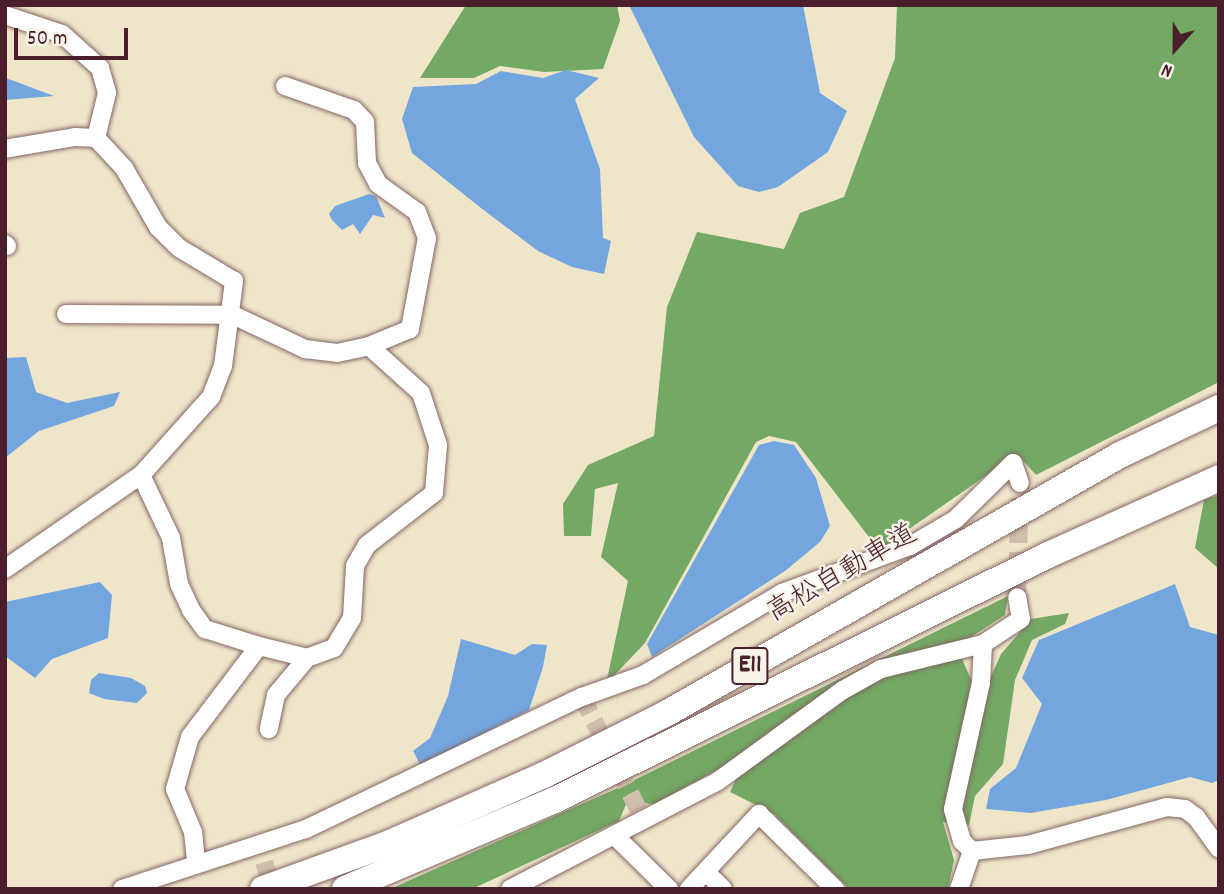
<!DOCTYPE html>
<meta charset="utf-8">
<style>
body{margin:0}
#map{position:relative;width:1224px;height:894px;overflow:hidden;background:#efe6ca;font-family:Dekko,"Klee One",sans-serif}
div>[style]{position:absolute}
.forest>*{inset:0;background:#73a865}
.water>*{inset:0;background:#73a6de}
.minor-tunnel>*{height:18px;margin-top:-9px;transform-origin:0;background:repeating-linear-gradient(90deg,#cebeaa 0 18px,transparent 0 27px)}
.roads{filter:drop-shadow(0 0 2px #846563) drop-shadow(0 0 2px #846563)}
.minor>*{height:18px;margin:-9px;padding:0 9px;transform-origin:9px;border-radius:9px;background:#fff}
.highway>*{height:26px;margin:-13px;padding:0 13px;transform-origin:13px;border-radius:13px;background:#fff}
span{translate:-50% -50%;white-space:nowrap;text-align:center;line-height:1.15;-webkit-text-stroke:5px #f7f3e8;paint-order:stroke}
.shield-label span{padding:2px 5px;background:#f7f3e8;border:2px solid;border-radius:5px;-webkit-text-stroke-width:0}
.shield-label{font-size:26px;color:#4a1f2b;font-weight:700}
.street-label{font-size:28px;color:#4a1f2b}
.frame{position:absolute;inset:0;border:7px solid #4a1f2b;pointer-events:none}
.north{position:absolute;left:1140px;top:14px;width:70px;height:70px;-webkit-text-stroke:5px #f7f3e8;paint-order:stroke;rotate:201deg;font-size:19px;font-weight:700;line-height:28px;text-align:center;color:#4a1f2b}
.north::after{content:'';display:block;margin:auto;width:24px;height:32px;background:#4a1f2b;clip-path:polygon(50% 0,100% 100%,50% 72%,0 100%)}
.scale{position:absolute;left:14px;top:28px;width:114px;height:32px;box-sizing:border-box;border:4px solid #4a1f2b;border-top:0;padding-left:9px;font-size:21px;line-height:24px;white-space:nowrap;color:#4a1f2b;-webkit-text-stroke:5px #f7f3e8;paint-order:stroke}
</style>
<div id="map">
<div class="forest">
<div style="clip-path:polygon(466px 5px,617px 5px,620px 21px,603px 69px,544px 72px,500px 66px,474px 78px,420px 78px)"></div>
<div style="clip-path:polygon(897px 5px,1219px 5px,1219px 382px,1036px 475px,1017px 454px,879px 550px,796px 442px,769px 436px,756px 442px,645px 643px,606px 684px,628px 581px,601px 557px,618px 483px,595px 489px,591px 536px,564px 536px,563px 504px,588px 465px,654px 436px,667px 307px,697px 232px,784px 249px,800px 213px,844px 197px,895px 58px)"></div>
<div style="clip-path:polygon(1219px 495px,1219px 569px,1195px 548px,1204px 500px)"></div>
<div style="clip-path:polygon(1008px 596px,1005px 615px,968px 639px,962px 659px,974px 686px,985px 690px,1001px 654px,1031px 619px,1069px 613px,1065px 624px,1032px 640px,1015px 680px,1003px 764px,975px 796px,969px 825px,943px 822px,954px 860px,948px 889px,849px 889px,774px 814px,730px 792px,738px 775px,726px 765px,654px 804px,627px 802px,619px 821px,472px 889px,390px 889px,620px 787px)"></div>
</div>
<div class="water">
<div style="clip-path:polygon(629px 5px,803px 5px,820px 93px,847px 111px,828px 152px,778px 187px,759px 192px,738px 186px,694px 137px)"></div>
<div style="clip-path:polygon(566px 70px,599px 78px,575px 99px,600px 169px,603px 238px,611px 241px,604px 274px,572px 267px,538px 251px,481px 208px,412px 153px,402px 119px,413px 87px,476px 84px,501px 71px,543px 78px)"></div>
<div style="clip-path:polygon(5px 78px,14px 81px,54px 96px,5px 100px)"></div>
<div style="clip-path:polygon(369px 194px,376px 196px,385px 218px,373px 215px,360px 234px,353px 224px,342px 230px,332px 220px,329px 214px,335px 206px)"></div>
<div style="clip-path:polygon(26px 357px,36px 392px,67px 403px,120px 392px,114px 406px,39px 431px,5px 458px,5px 358px)"></div>
<div style="clip-path:polygon(774px 441px,794px 445px,816px 478px,830px 526px,820px 542px,785px 571px,652px 657px,647px 644px,759px 445px)"></div>
<div style="clip-path:polygon(100px 582px,112px 595px,108px 638px,52px 659px,35px 678px,5px 656px,5px 602px)"></div>
<div style="clip-path:polygon(1175px 584px,1190px 627px,1219px 635px,1219px 780px,1212px 783px,1190px 777px,1106px 800px,1031px 813px,986px 809px,990px 789px,1016px 768px,1042px 704px,1022px 678px,1039px 640px)"></div>
<div style="clip-path:polygon(461px 639px,515px 655px,532px 644px,547px 645px,543px 667px,529px 710px,421px 766px,413px 751px,430px 738px,448px 696px)"></div>
<div style="clip-path:polygon(99px 673px,131px 678px,145px 686px,147px 693px,137px 703px,104px 699px,89px 693px,91px 680px)"></div>
</div>
<div class="minor-tunnel">
<div style="left:1017px;top:597px;width:114px;rotate:-88.5deg"></div>
<div style="left:582px;top:697px;width:139px;rotate:63.4deg"></div>
<div style="left:264px;top:862px;width:28px;rotate:73deg"></div>
</div>
<div class="roads">
<div class="minor">
<div style="left:5px;top:15px;width:60px;rotate:18.4deg"></div>
<div style="left:62px;top:34px;width:51px;rotate:41.8deg"></div>
<div style="left:100px;top:68px;width:26px;rotate:74deg"></div>
<div style="left:107px;top:93px;width:46px;rotate:103.7deg"></div>
<div style="left:96px;top:138px;width:21px;rotate:-177deg"></div>
<div style="left:75px;top:137px;width:71px;rotate:170.3deg"></div>
<div style="left:285px;top:86px;width:73px;rotate:19.2deg"></div>
<div style="left:354px;top:110px;width:16px;rotate:47deg"></div>
<div style="left:365px;top:122px;width:41px;rotate:87.2deg"></div>
<div style="left:367px;top:163px;width:24px;rotate:62deg"></div>
<div style="left:378px;top:184px;width:48px;rotate:35.7deg"></div>
<div style="left:417px;top:212px;width:28px;rotate:69deg"></div>
<div style="left:427px;top:238px;width:93px;rotate:100.6deg"></div>
<div style="left:410px;top:329px;width:44px;rotate:157.5deg"></div>
<div style="left:5px;top:244px;width:3px;rotate:45deg"></div>
<div style="left:66px;top:314px;width:167px;rotate:0.3deg"></div>
<div style="left:233px;top:315px;width:80px;rotate:25.3deg"></div>
<div style="left:305px;top:349px;width:32px;rotate:7deg"></div>
<div style="left:337px;top:353px;width:33px;rotate:-12deg"></div>
<div style="left:369px;top:346px;width:70px;rotate:42.1deg"></div>
<div style="left:421px;top:393px;width:55px;rotate:71.9deg"></div>
<div style="left:438px;top:445px;width:48px;rotate:94.8deg"></div>
<div style="left:434px;top:493px;width:85px;rotate:142.2deg"></div>
<div style="left:367px;top:545px;width:24px;rotate:120deg"></div>
<div style="left:355px;top:566px;width:52px;rotate:93.3deg"></div>
<div style="left:352px;top:618px;width:35px;rotate:121deg"></div>
<div style="left:334px;top:648px;width:29px;rotate:160deg"></div>
<div style="left:141px;top:475px;width:70px;rotate:64.5deg"></div>
<div style="left:171px;top:538px;width:47px;rotate:80.1deg"></div>
<div style="left:179px;top:584px;width:29px;rotate:65deg"></div>
<div style="left:191px;top:610px;width:24px;rotate:54deg"></div>
<div style="left:205px;top:629px;width:57px;rotate:17.5deg"></div>
<div style="left:259px;top:646px;width:114px;rotate:127.2deg"></div>
<div style="left:190px;top:737px;width:54px;rotate:106.1deg"></div>
<div style="left:175px;top:789px;width:47px;rotate:67.3deg"></div>
<div style="left:193px;top:832px;width:30px;rotate:84deg"></div>
<div style="left:5px;top:569px;width:165px;rotate:-34.7deg"></div>
<div style="left:141px;top:475px;width:105px;rotate:-48.1deg"></div>
<div style="left:211px;top:397px;width:33px;rotate:-69deg"></div>
<div style="left:223px;top:366px;width:86px;rotate:-82.6deg"></div>
<div style="left:234px;top:281px;width:64px;rotate:-149deg"></div>
<div style="left:179px;top:248px;width:30px;rotate:-135deg"></div>
<div style="left:158px;top:227px;width:68px;rotate:-120deg"></div>
<div style="left:124px;top:168px;width:41px;rotate:-133deg"></div>
<div style="left:259px;top:646px;width:49px;rotate:14deg"></div>
<div style="left:307px;top:658px;width:48px;rotate:130deg"></div>
<div style="left:276px;top:695px;width:35px;rotate:102deg"></div>
<div style="left:615px;top:836px;width:76px;rotate:44.5deg"></div>
<div style="left:972px;top:851px;width:14px;rotate:-135deg"></div>
<div style="left:962px;top:841px;width:33px;rotate:-106deg"></div>
<div style="left:953px;top:809px;width:129px;rotate:-77.5deg"></div>
<div style="left:981px;top:683px;width:39px;rotate:-87deg"></div>
<div style="left:706px;top:872px;width:24px;rotate:45deg"></div>
<div style="left:122px;top:889px;width:194px;rotate:-18.1deg"></div>
<div style="left:306px;top:829px;width:306px;rotate:-25.6deg"></div>
<div style="left:582px;top:697px;width:65px;rotate:-19.8deg"></div>
<div style="left:643px;top:675px;width:161px;rotate:-30.5deg"></div>
<div style="left:782px;top:593px;width:136px;rotate:-20.2deg"></div>
<div style="left:910px;top:546px;width:53px;rotate:-30.4deg"></div>
<div style="left:956px;top:519px;width:80px;rotate:-44.5deg"></div>
<div style="left:1013px;top:463px;width:21px;rotate:71deg"></div>
<div style="left:510px;top:889px;width:234px;rotate:-27.4deg"></div>
<div style="left:718px;top:781px;width:155px;rotate:-36.1deg"></div>
<div style="left:843px;top:690px;width:43px;rotate:-28.9deg"></div>
<div style="left:881px;top:669px;width:105px;rotate:-13.8deg"></div>
<div style="left:983px;top:644px;width:45px;rotate:-33.3deg"></div>
<div style="left:1021px;top:619px;width:22px;rotate:-100deg"></div>
<div style="left:689px;top:889px;width:103px;rotate:-47deg"></div>
<div style="left:759px;top:814px;width:107px;rotate:44.6deg"></div>
<div style="left:959px;top:889px;width:40px;rotate:-71.1deg"></div>
<div style="left:972px;top:851px;width:56px;rotate:-6.1deg"></div>
<div style="left:1028px;top:845px;width:144px;rotate:-15.3deg"></div>
<div style="left:1167px;top:807px;width:18px;rotate:6deg"></div>
<div style="left:1185px;top:809px;width:14px;rotate:36deg"></div>
<div style="left:1196px;top:817px;width:39px;rotate:54deg"></div>
</div>
<div class="highway">
<div style="left:263px;top:889px;width:135px;rotate:-19.9deg"></div>
<div style="left:390px;top:843px;width:168px;rotate:-23.8deg"></div>
<div style="left:544px;top:775px;width:140px;rotate:-26.7deg"></div>
<div style="left:669px;top:712px;width:519px;rotate:-29.68deg"></div>
<div style="left:1120px;top:455px;width:110px;rotate:-25.4deg"></div>
<div style="left:345px;top:889px;width:228px;rotate:-23deg"></div>
<div style="left:555px;top:800px;width:551px;rotate:-26.43deg"></div>
<div style="left:1048px;top:555px;width:188px;rotate:-24.2deg"></div>
</div>
</div>
<div class="shield-label">
<span style="left:750px;top:666px">E11</span>
</div>
<div class="street-label">
<span style="left:843px;top:575px;rotate:-30deg">高松自動車道</span>
</div>
<div class="frame"></div>
<div class="north">N</div>
<div class="scale">50 m</div>
</div>
